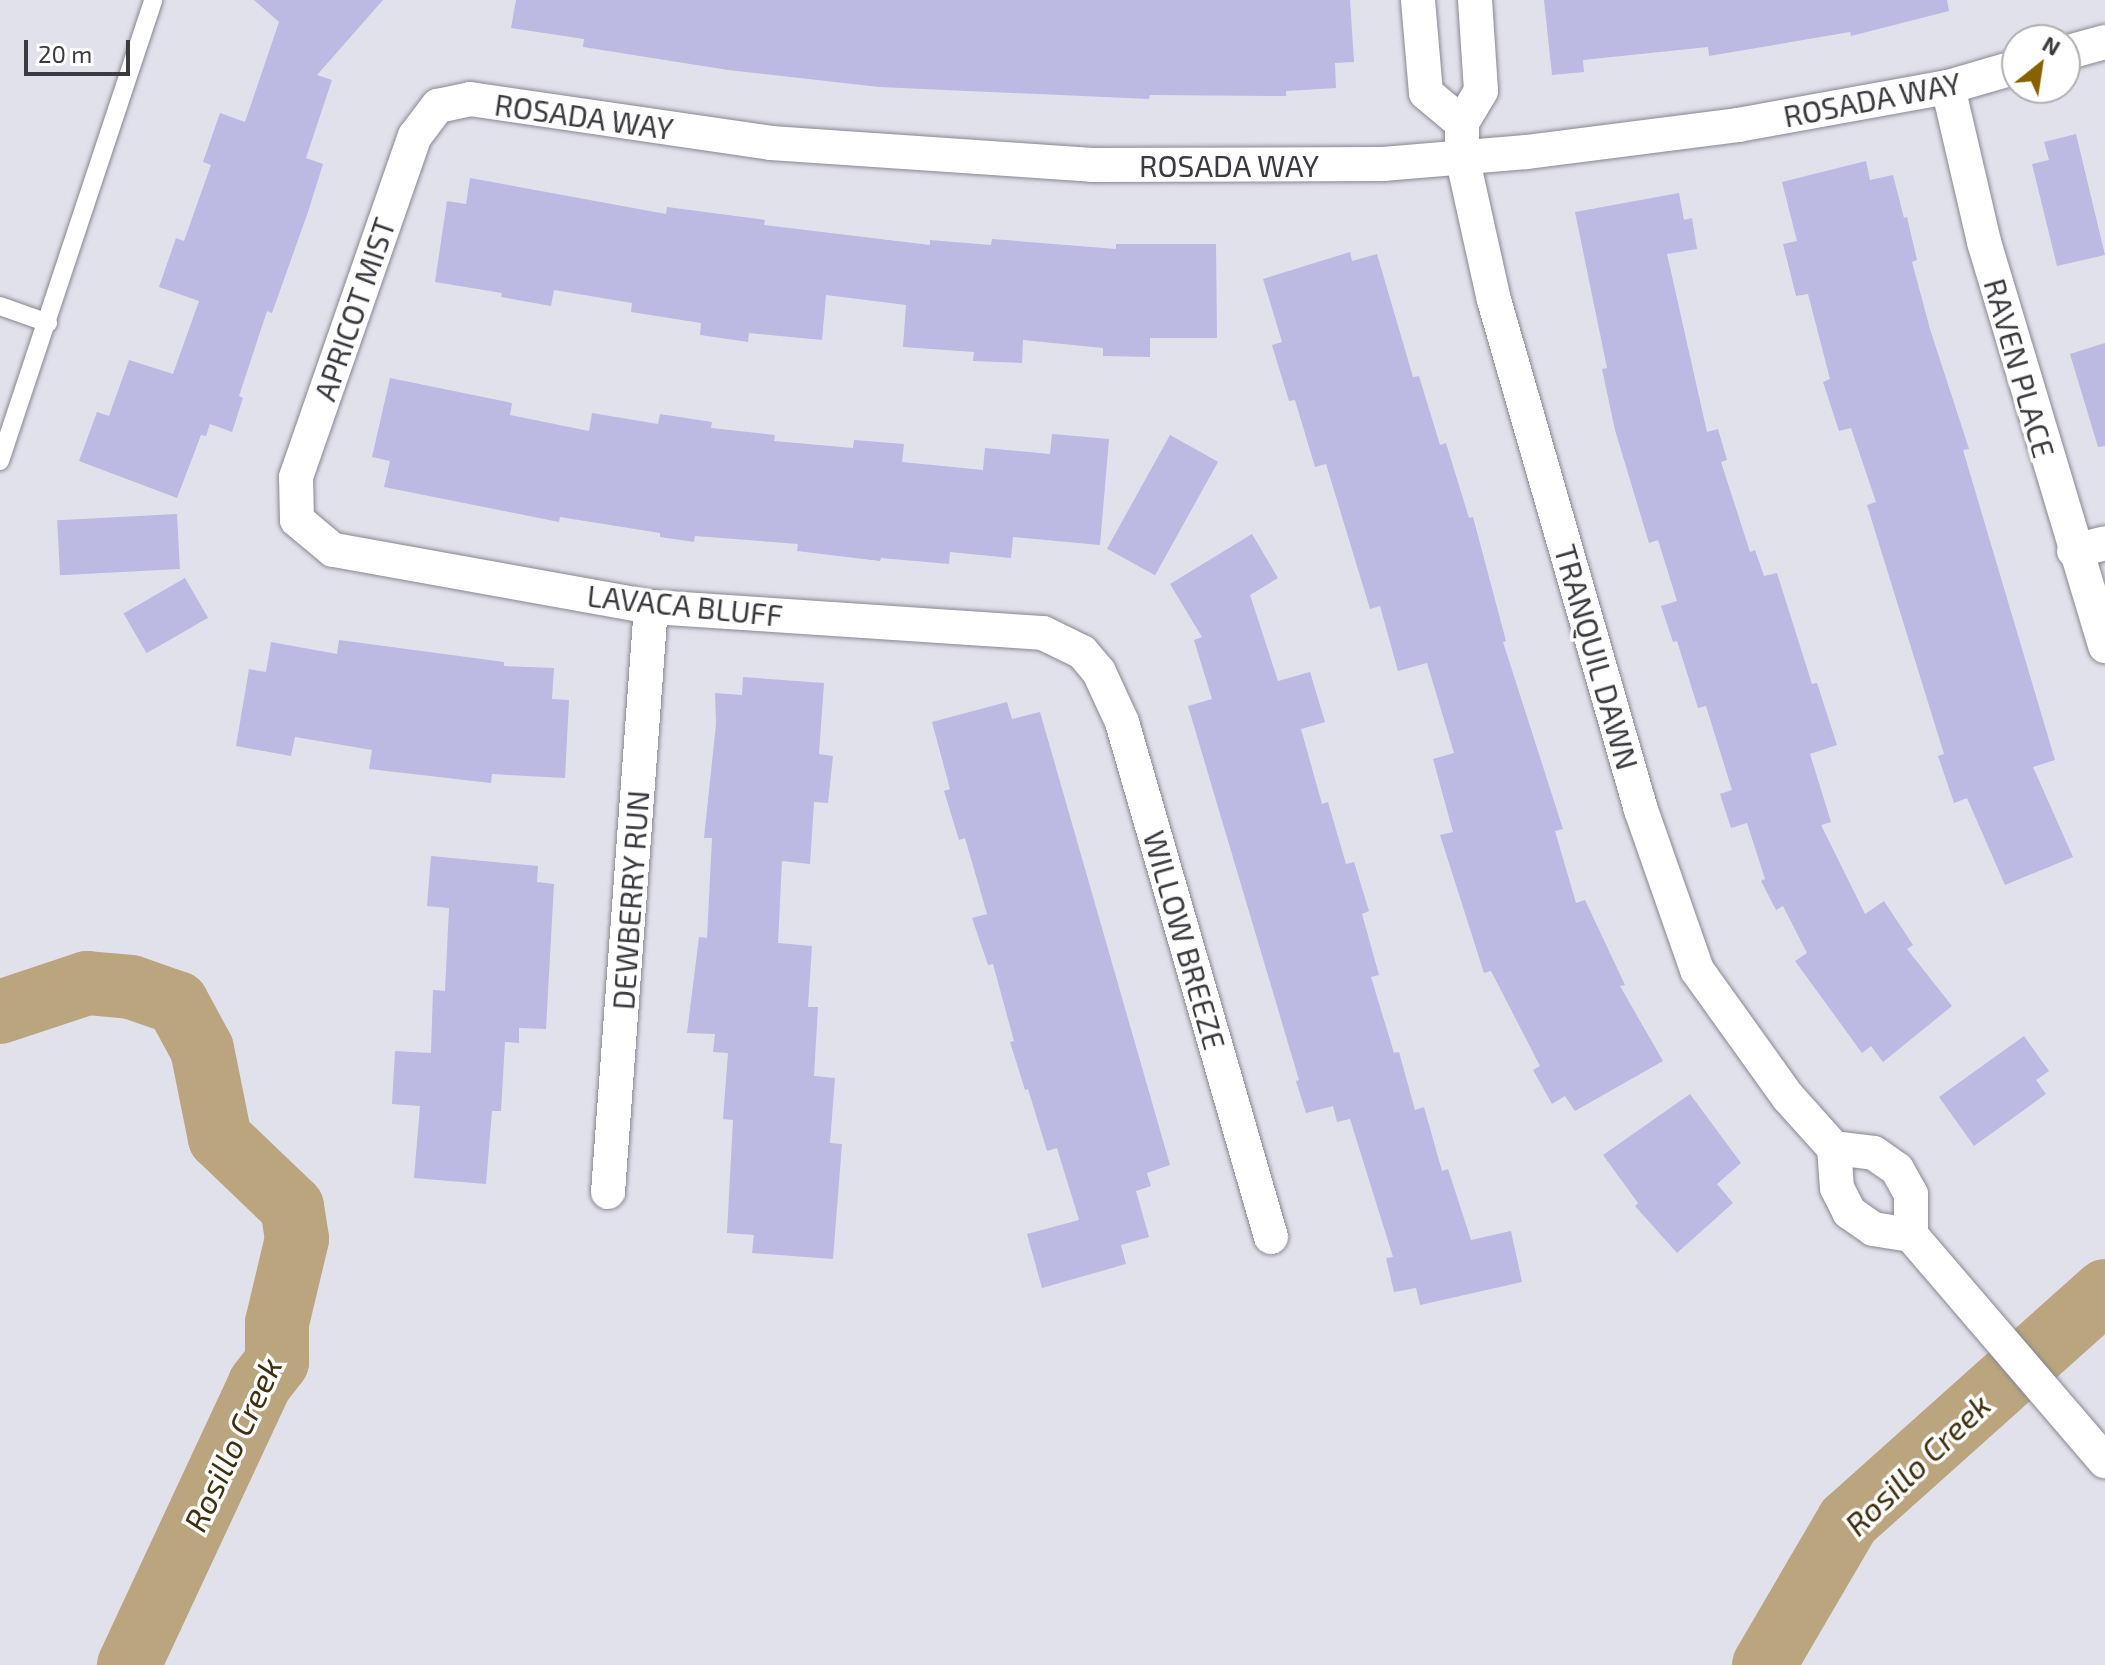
<!DOCTYPE html>
<style>
body{margin:0}
#map{position:relative;width:2105px;height:1665px;overflow:hidden;background:#e1e1ec;font-family:"Exo 2",sans-serif}
div>[style]{position:absolute}
.river>*{height:64px;margin:-32px;padding:0 32px;transform-origin:32px;border-radius:32px;background:#baa57f}
.building>*{inset:0;background:#bcb9e2;transform-origin:0 0}
.roads{filter:drop-shadow(0 0 2px #888792) drop-shadow(0 0 2px #888792)}
.lane>*{height:18px;margin:-9px;padding:0 9px;transform-origin:9px;border-radius:9px;background:#fff}
.street>*{height:34px;margin:-17px;padding:0 17px;transform-origin:17px;border-radius:17px;background:#fff}
span{translate:-50% -50%;white-space:nowrap;text-align:center;line-height:1.15;-webkit-text-stroke:7px #fff;paint-order:stroke}
.street-label{font-size:30px;color:#3a3a3f}
.water-label{font-size:32px;color:#402f0f;font-style:italic}
.north{position:absolute;left:2001px;top:24px;width:80px;height:80px;box-sizing:border-box;background:#fff;border:2px solid #b0b0b2;border-radius:50%;rotate:30deg;font-size:22px;font-weight:700;line-height:32px;text-align:center;color:#3a3a3f}
.north::after{content:'';display:block;margin:auto;width:28px;height:36px;background:#886100;clip-path:polygon(50% 0,100% 100%,50% 72%,0 100%)}
.scale{position:absolute;left:24px;top:40px;width:106px;height:36px;box-sizing:border-box;border:4px solid #3a3a3f;border-top:0;padding-left:10px;font-size:24px;line-height:28px;white-space:nowrap;color:#3a3a3f;-webkit-text-stroke:6px #fff;paint-order:stroke}
</style>
<div id="map">
<div class="river">
<div style="left:0;top:1012px;width:92px;rotate:-18.4deg"></div>
<div style="left:87px;top:983px;width:44px;rotate:5.2deg"></div>
<div style="left:131px;top:987px;width:49px;rotate:19.2deg"></div>
<div style="left:177px;top:1003px;width:52px;rotate:61.5deg"></div>
<div style="left:202px;top:1049px;width:91px;rotate:78.6deg"></div>
<div style="left:220px;top:1138px;width:100px;rotate:43.8deg"></div>
<div style="left:292px;top:1207px;width:32px;rotate:81deg"></div>
<div style="left:297px;top:1239px;width:86px;rotate:103.4deg"></div>
<div style="left:277px;top:1323px;width:39px;rotate:90deg"></div>
<div style="left:277px;top:1362px;width:28px;rotate:128deg"></div>
<div style="left:260px;top:1384px;width:310px;rotate:115deg"></div>
<div style="left:1764px;top:1665px;width:167px;rotate:-59.7deg"></div>
<div style="left:1848px;top:1521px;width:345px;rotate:-41.8deg"></div>
</div>
<div class="building">
<div style="clip-path:polygon(254px 0,383px 0,317px 75px,332px 80px,306px 158px,323px 164px,308px 212px,272px 313px,267px 311px,239px 396px,243px 398px,232px 432px,210px 424px,206px 436px,201px 435px,177px 498px,79px 461px,97px 412px,109px 416px,129px 360px,173px 374px,199px 301px,159px 287px,176px 238px,184px 241px,211px 165px,203px 162px,220px 113px,245px 122px,279px 22px)"></div>
<div style="clip-path:polygon(516px 0,1350px 0,1354px 62px,1335px 63px,1336px 88px,1286px 91px,1286px 96px,1150px 95px,1149px 99px,879px 87px,728px 70px,583px 47px,584px 39px,511px 28px)"></div>
<div style="clip-path:polygon(1544px 0,1947px 0,1949px 11px,1851px 36px,1850px 32px,1709px 56px,1708px 47px,1583px 60px,1584px 72px,1552px 75px)"></div>
<div style="clip-path:polygon(2076px 134px,2105px 255px,2057px 266px,2032px 164px,2049px 160px,2044px 142px)"></div>
<div style="clip-path:polygon(1866px 161px,1870px 180px,1893px 175px,1904px 218px,1907px 217px,1917px 260px,1912px 262px,1930px 329px,1969px 449px,1963px 450px,2055px 760px,2033px 767px,2073px 857px,2005px 885px,1967px 798px,1954px 803px,1938px 756px,1944px 754px,1867px 505px,1876px 502px,1851px 428px,1839px 431px,1823px 382px,1830px 379px,1808px 294px,1796px 296px,1783px 244px,1797px 241px,1782px 182px)"></div>
<div style="clip-path:polygon(470px 178px,666px 214px,667px 207px,765px 220px,764px 225px,930px 245px,930px 240px,991px 245px,992px 239px,1116px 249px,1116px 244px,1216px 244px,1217px 338px,1150px 338px,1150px 357px,1103px 356px,1103px 348px,1023px 340px,1022px 363px,973px 361px,974px 352px,903px 347px,906px 305px,826px 295px,822px 340px,749px 333px,748px 342px,700px 335px,701px 323px,631px 312px,632px 303px,554px 290px,551px 306px,501px 297px,502px 293px,435px 282px,447px 201px,466px 204px)"></div>
<div style="clip-path:polygon(1679px 193px,1684px 220px,1692px 218px,1697px 249px,1667px 254px,1707px 432px,1718px 429px,1727px 460px,1721px 462px,1750px 552px,1755px 550px,1764px 576px,1777px 573px,1812px 684px,1817px 683px,1837px 745px,1810px 754px,1831px 822px,1821px 825px,1865px 914px,1884px 901px,1913px 945px,1907px 949px,1952px 1006px,1883px 1062px,1871px 1046px,1862px 1053px,1795px 961px,1807px 953px,1783px 906px,1776px 910px,1761px 881px,1765px 879px,1747px 823px,1731px 828px,1720px 794px,1732px 790px,1706px 706px,1698px 708px,1677px 641px,1673px 642px,1661px 606px,1677px 601px,1658px 540px,1649px 543px,1615px 430px,1602px 369px,1607px 368px,1575px 212px)"></div>
<div style="clip-path:polygon(1350px 252px,1352px 261px,1377px 254px,1413px 377px,1419px 376px,1440px 445px,1446px 443px,1469px 518px,1473px 517px,1506px 641px,1503px 642px,1563px 829px,1555px 831px,1576px 903px,1585px 900px,1625px 985px,1620px 986px,1663px 1061px,1575px 1111px,1565px 1096px,1552px 1104px,1533px 1070px,1540px 1066px,1491px 971px,1484px 973px,1440px 835px,1453px 832px,1433px 759px,1454px 753px,1427px 663px,1398px 671px,1380px 606px,1370px 609px,1326px 464px,1315px 467px,1295px 400px,1289px 401px,1272px 345px,1282px 342px,1263px 279px)"></div>
<div style="clip-path:polygon(2105px 343px,2105px 446px,2098px 447px,2070px 354px)"></div>
<div style="clip-path:polygon(390px 378px,512px 403px,510px 415px,589px 431px,592px 413px,658px 424px,660px 414px,712px 422px,711px 428px,775px 435px,774px 441px,853px 448px,854px 440px,904px 444px,902px 462px,983px 470px,985px 448px,1050px 454px,1052px 434px,1109px 439px,1100px 545px,1013px 537px,1011px 558px,950px 552px,949px 564px,881px 558px,880px 561px,797px 551px,798px 544px,695px 536px,694px 542px,660px 537px,660px 533px,560px 517px,559px 522px,384px 487px,390px 461px,372px 457px)"></div>
<div style="left:1170px;top:435px;width:55px;height:130px;rotate:29deg"></div>
<div style="left:177px;top:514px;width:55px;height:120px;rotate:87deg"></div>
<div style="clip-path:polygon(1252px 534px,1278px 578px,1250px 595px,1278px 681px,1310px 672px,1325px 722px,1301px 729px,1322px 804px,1328px 802px,1346px 864px,1354px 862px,1369px 911px,1362px 914px,1379px 975px,1371px 977px,1394px 1053px,1399px 1052px,1415px 1110px,1424px 1107px,1442px 1171px,1448px 1169px,1471px 1240px,1511px 1231px,1522px 1282px,1420px 1305px,1416px 1288px,1394px 1292px,1386px 1258px,1393px 1257px,1350px 1119px,1337px 1122px,1333px 1106px,1306px 1113px,1296px 1081px,1299px 1080px,1188px 706px,1212px 699px,1194px 640px,1202px 637px,1170px 584px)"></div>
<div style="left:185px;top:578px;width:46px;height:71px;rotate:60deg"></div>
<div style="clip-path:polygon(339px 640px,504px 662px,504px 666px,554px 668px,552px 699px,569px 700px,565px 778px,492px 774px,491px 783px,369px 769px,372px 750px,295px 737px,291px 756px,236px 746px,249px 669px,266px 672px,271px 642px,337px 654px)"></div>
<div style="clip-path:polygon(743px 677px,824px 683px,819px 754px,833px 756px,828px 803px,814px 802px,810px 864px,782px 861px,778px 943px,812px 946px,808px 1007px,818px 1007px,814px 1076px,835px 1078px,830px 1143px,842px 1144px,833px 1259px,752px 1253px,754px 1235px,727px 1233px,733px 1120px,723px 1119px,728px 1053px,713px 1052px,715px 1034px,687px 1033px,699px 937px,707px 938px,712px 838px,704px 838px,716px 724px,715px 693px,742px 695px)"></div>
<div style="clip-path:polygon(1007px 702px,1012px 719px,1040px 712px,1170px 1165px,1147px 1173px,1151px 1186px,1136px 1191px,1149px 1237px,1121px 1245px,1126px 1264px,1042px 1288px,1027px 1234px,1079px 1220px,1057px 1148px,1047px 1151px,1028px 1089px,1025px 1090px,1010px 1042px,1014px 1041px,993px 964px,988px 965px,972px 918px,987px 914px,965px 838px,959px 840px,944px 791px,950px 789px,932px 722px)"></div>
<div style="clip-path:polygon(431px 856px,538px 866px,537px 882px,554px 884px,546px 1029px,519px 1028px,519px 1043px,505px 1042px,501px 1111px,492px 1111px,486px 1184px,414px 1178px,420px 1106px,392px 1104px,395px 1051px,431px 1053px,433px 990px,445px 991px,449px 908px,427px 906px)"></div>
<div style="clip-path:polygon(2024px 1036px,2049px 1071px,2036px 1080px,2046px 1094px,1974px 1146px,1939px 1097px)"></div>
<div style="clip-path:polygon(1690px 1094px,1741px 1163px,1717px 1184px,1733px 1203px,1677px 1253px,1635px 1206px,1638px 1203px,1603px 1155px)"></div>
</div>
<div class="roads">
<div class="lane">
<div style="left:0;top:306px;width:51px;rotate:19.5deg"></div>
<div style="left:0;top:461px;width:486px;rotate:-71.6deg"></div>
</div>
<div class="street">
<div style="left:1418px;top:0;width:93px;rotate:85.1deg"></div>
<div style="left:1426px;top:93px;width:47px;rotate:39.8deg"></div>
<div style="left:1475px;top:0;width:91px;rotate:86.2deg"></div>
<div style="left:1481px;top:91px;width:37px;rotate:121deg"></div>
<div style="left:1462px;top:123px;width:33px;rotate:90deg"></div>
<div style="left:1462px;top:156px;width:148px;rotate:77.5deg"></div>
<div style="left:1494px;top:300px;width:531px;rotate:73.92deg"></div>
<div style="left:1641px;top:810px;width:170px;rotate:70.7deg"></div>
<div style="left:1697px;top:970px;width:156px;rotate:54.4deg"></div>
<div style="left:1788px;top:1097px;width:69px;rotate:48deg"></div>
<div style="left:1834px;top:1148px;width:40px;rotate:85.7deg"></div>
<div style="left:1837px;top:1188px;width:27px;rotate:63deg"></div>
<div style="left:1849px;top:1212px;width:29px;rotate:35deg"></div>
<div style="left:1873px;top:1229px;width:38px;rotate:9deg"></div>
<div style="left:2065px;top:53px;width:41px;rotate:-15.4deg"></div>
<div style="left:1948px;top:87px;width:159px;rotate:76.9deg"></div>
<div style="left:1984px;top:242px;width:422px;rotate:73.3deg"></div>
<div style="left:2074px;top:551px;width:32px;rotate:-14deg"></div>
<div style="left:1834px;top:1148px;width:40px;rotate:7.1deg"></div>
<div style="left:1874px;top:1153px;width:28px;rotate:35deg"></div>
<div style="left:1897px;top:1169px;width:29px;rotate:61deg"></div>
<div style="left:1911px;top:1194px;width:41px;rotate:90deg"></div>
<div style="left:1911px;top:1235px;width:298px;rotate:49.4deg"></div>
<div style="left:608px;top:1192px;width:587px;rotate:-85.8deg"></div>
<div style="left:1271px;top:1237px;width:536px;rotate:-106.14deg"></div>
<div style="left:1122px;top:722px;width:55px;rotate:-114.7deg"></div>
<div style="left:1099px;top:672px;width:26px;rotate:-130deg"></div>
<div style="left:1082px;top:652px;width:43px;rotate:-154deg"></div>
<div style="left:1043px;top:633px;width:393px;rotate:-176.2deg"></div>
<div style="left:651px;top:607px;width:323px;rotate:-169.8deg"></div>
<div style="left:333px;top:550px;width:47px;rotate:-140.2deg"></div>
<div style="left:297px;top:520px;width:43px;rotate:-91.3deg"></div>
<div style="left:296px;top:477px;width:361px;rotate:-70.8deg"></div>
<div style="left:415px;top:136px;width:38px;rotate:-53deg"></div>
<div style="left:438px;top:106px;width:33px;rotate:-12deg"></div>
<div style="left:470px;top:99px;width:304px;rotate:8.3deg"></div>
<div style="left:771px;top:143px;width:322px;rotate:3.9deg"></div>
<div style="left:1092px;top:165px;width:291px;rotate:-0.2deg"></div>
<div style="left:1383px;top:164px;width:144px;rotate:-4.8deg"></div>
<div style="left:1527px;top:152px;width:213px;rotate:-7.3deg"></div>
<div style="left:1738px;top:125px;width:213px;rotate:-10.3deg"></div>
<div style="left:1948px;top:87px;width:72px;rotate:-16.2deg"></div>
</div>
</div>
<div class="street-label">
<span style="left:1872px;top:99px;rotate:-11deg">ROSADA WAY</span>
<span style="left:584px;top:116px;rotate:8deg">ROSADA WAY</span>
<span style="left:1229px;top:165px">ROSADA WAY</span>
<span style="left:354px;top:309px;rotate:-71deg">APRICOT MIST</span>
<span style="left:2020px;top:368px;rotate:74deg">RAVEN PLACE</span>
<span style="left:685px;top:605px;rotate:6deg">LAVACA BLUFF</span>
<span style="left:1597px;top:657px;rotate:74deg">TRANQUIL DAWN</span>
<span style="left:630px;top:900px;rotate:-86deg">DEWBERRY RUN</span>
<span style="left:1185px;top:940px;rotate:74deg">WILLOW BREEZE</span>
</div>
<div class="water-label">
<span style="left:232px;top:1444px;rotate:-65deg">Rosillo Creek</span>
<span style="left:1917px;top:1464px;rotate:-44deg">Rosillo Creek</span>
</div>
<div class="north">N</div>
<div class="scale">20 m</div>
</div>
